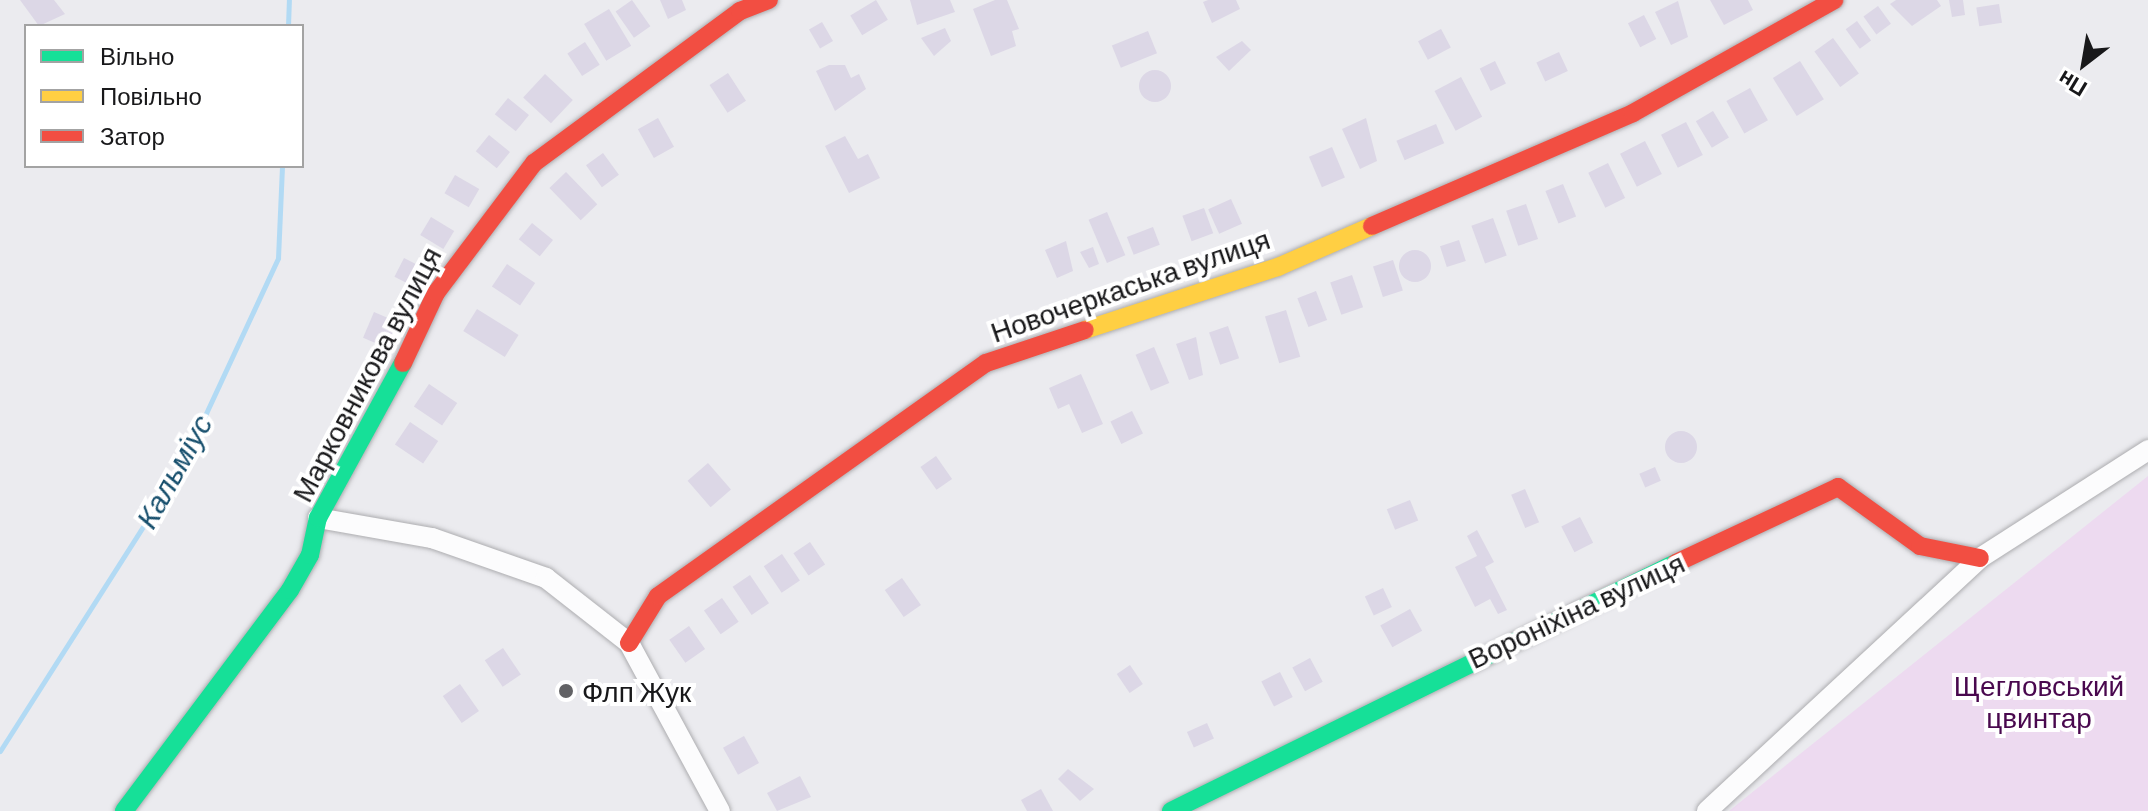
<!DOCTYPE html>
<meta charset="utf-8">
<style>
body{margin:0}
#map{position:relative;width:2148px;height:811px;overflow:hidden;background:#ebebef;font-family:Barlow,sans-serif}
div>[style]{position:absolute}
.green>*{inset:0;background:#eddaf0}
.stream>*{height:5px;margin:-2.5px;padding:0 2.5px;transform-origin:2.5px;border-radius:2.5px;background:#b2daf4}
.building>*{inset:0;background:#dcd7e6;transform-origin:0 0}
.round{border-radius:50%}
.roads{filter:drop-shadow(0 0 2px #adadb0) drop-shadow(0 0 2px #adadb0)}
.street>*{height:20px;margin:-10px;padding:0 10px;transform-origin:10px;border-radius:10px;background:#fcfcfd}
.fast>*{height:18px;margin:-9px;padding:0 9px;transform-origin:9px;border-radius:9px;background:#16e098}
.slow>*{height:18px;margin:-9px;padding:0 9px;transform-origin:9px;border-radius:9px;background:#ffcf43}
.jam>*{height:18px;margin:-9px;padding:0 9px;transform-origin:9px;border-radius:9px;background:#f24e42}
.dots>*{width:22px;height:22px;translate:-50% -50%;box-sizing:border-box;border:4px solid #fff;border-radius:50%}
span{translate:-50% -50%;white-space:nowrap;text-align:center;line-height:1.15;-webkit-text-stroke:8px #fff;paint-order:stroke}
.street-label{font-size:28px;color:#18181a}
.park-label{font-size:28px;color:#49084e}
.poi-label{font-size:28px;color:#18181a}
.left{translate:0 -50%;text-align:left}
.water-label{font-size:30px;color:#174f6d;font-style:italic}
.legend{position:absolute;left:24px;top:24px;width:280px;height:144px;box-sizing:border-box;background:#fff;border:2px solid #a3a3a3;margin:0;padding:10px 14px;list-style:none;font-size:24px;color:#18181a}
.legend li{display:flex;align-items:center;gap:16px;height:40px}
.legend b{width:40px;border:2px solid #a3a3a3}
.north{position:absolute;left:2044px;top:24px;width:80px;height:80px;-webkit-text-stroke:6px #fff;paint-order:stroke;rotate:211deg;font-size:22px;font-weight:700;line-height:32px;text-align:center;color:#18181a}
.north::after{content:'';display:block;margin:auto;width:28px;height:36px;background:#18181a;clip-path:polygon(50% 0,100% 100%,50% 72%,0 100%)}
</style>
<div id="map">
<div class="green">
<div style="clip-path:polygon(2148px 476px,2148px 811px,1729px 811px,1785px 766px)"></div>
</div>
<div class="stream">
<div style="left:288px;top:26px;width:26px;rotate:-88deg"></div>
<div style="left:0;top:751px;width:339px;rotate:-57.5deg"></div>
<div style="left:182px;top:465px;width:228px;rotate:-65.1deg"></div>
<div style="left:278px;top:258px;width:92px;rotate:-87.5deg"></div>
</div>
<div class="building">
<div style="clip-path:polygon(20px 0,54px 0,65px 14px,39px 26px)"></div>
<div style="left:632px;top:0;width:32px;height:20px;rotate:55deg"></div>
<div style="clip-path:polygon(660px 0,682px 0,686px 10px,668px 19px)"></div>
<div style="left:876px;top:0;width:23px;height:30px;rotate:59deg"></div>
<div style="clip-path:polygon(910px 0,950px 0,955px 12px,917px 25px)"></div>
<div style="clip-path:polygon(995px 0,1007px 0,1019px 29px,1012px 31px,1016px 46px,991px 56px,973px 9px)"></div>
<div style="clip-path:polygon(1208px 0,1236px 0,1240px 9px,1212px 23px,1203px 2px)"></div>
<div style="clip-path:polygon(1710px 0,1748px 0,1753px 10px,1724px 25px)"></div>
<div style="clip-path:polygon(1896px 0,1937px 0,1941px 6px,1912px 26px,1890px 4px)"></div>
<div style="clip-path:polygon(1949px 0,1963px 0,1965px 15px,1952px 17px)"></div>
<div style="clip-path:polygon(1678px 1px,1688px 37px,1671px 45px,1655px 12px)"></div>
<div style="left:1999px;top:4px;width:19px;height:23px;rotate:81deg"></div>
<div style="left:1878px;top:6px;width:22px;height:18px;rotate:54deg"></div>
<div style="left:609px;top:9px;width:43px;height:29px;rotate:59deg"></div>
<div style="left:1644px;top:15px;width:27px;height:18px;rotate:63deg"></div>
<div style="left:1857px;top:21px;width:24px;height:14px;rotate:54deg"></div>
<div style="left:822px;top:22px;width:22px;height:15px;rotate:60deg"></div>
<div style="clip-path:polygon(945px 28px,951px 41px,934px 56px,921px 38px)"></div>
<div style="left:1441px;top:29px;width:21px;height:26px;rotate:62deg"></div>
<div style="left:1148px;top:31px;width:24px;height:39px;rotate:68deg"></div>
<div style="left:1833px;top:38px;width:44px;height:23px;rotate:54deg"></div>
<div style="clip-path:polygon(1242px 41px,1251px 50px,1229px 71px,1216px 57px)"></div>
<div style="left:585px;top:42px;width:27px;height:21px;rotate:57deg"></div>
<div style="left:1559px;top:52px;width:21px;height:25px;rotate:65deg"></div>
<div style="left:1495px;top:61px;width:25px;height:17px;rotate:64deg"></div>
<div style="left:1800px;top:61px;width:45px;height:32px;rotate:58deg"></div>
<div style="clip-path:polygon(829px 65px,845px 65px,851px 78px,859px 74px,866px 89px,835px 111px,816px 71px)"></div>
<div class="round" style="left:1139px;top:70px;width:32px;height:32px"></div>
<div style="left:728px;top:73px;width:33px;height:22px;rotate:57deg"></div>
<div style="left:545px;top:74px;width:38px;height:32px;rotate:43deg"></div>
<div style="left:1461px;top:77px;width:45px;height:30px;rotate:62deg"></div>
<div style="left:1750px;top:88px;width:37px;height:27px;rotate:61deg"></div>
<div style="left:508px;top:98px;width:27px;height:21px;rotate:39deg"></div>
<div style="left:1713px;top:111px;width:31px;height:20px;rotate:59deg"></div>
<div style="left:658px;top:118px;width:33px;height:23px;rotate:61deg"></div>
<div style="clip-path:polygon(1366px 118px,1377px 161px,1360px 169px,1342px 129px)"></div>
<div style="left:1686px;top:122px;width:37px;height:28px;rotate:63deg"></div>
<div style="left:1436px;top:124px;width:21px;height:43px;rotate:67deg"></div>
<div style="left:489px;top:135px;width:27px;height:21px;rotate:39deg"></div>
<div style="clip-path:polygon(845px 136px,858px 159px,868px 154px,880px 178px,849px 193px,825px 146px)"></div>
<div style="left:1645px;top:141px;width:37px;height:28px;rotate:63deg"></div>
<div style="left:1332px;top:147px;width:33px;height:25px;rotate:67deg"></div>
<div style="left:603px;top:153px;width:27px;height:21px;rotate:54deg"></div>
<div style="left:1608px;top:163px;width:39px;height:22px;rotate:64deg"></div>
<div style="left:566px;top:172px;width:45px;height:23px;rotate:46deg"></div>
<div style="left:455px;top:175px;width:28px;height:21px;rotate:30deg"></div>
<div style="left:1563px;top:184px;width:35px;height:19px;rotate:68deg"></div>
<div style="left:1231px;top:199px;width:27px;height:25px;rotate:66deg"></div>
<div style="left:1526px;top:204px;width:37px;height:21px;rotate:71deg"></div>
<div style="left:1204px;top:208px;width:27px;height:23px;rotate:70deg"></div>
<div style="left:1107px;top:212px;width:47px;height:20px;rotate:67deg"></div>
<div style="left:431px;top:217px;width:27px;height:21px;rotate:31deg"></div>
<div style="left:1493px;top:218px;width:40px;height:23px;rotate:70deg"></div>
<div style="left:532px;top:223px;width:27px;height:21px;rotate:39deg"></div>
<div style="left:1153px;top:227px;width:19px;height:28px;rotate:69deg"></div>
<div style="left:1459px;top:240px;width:22px;height:20px;rotate:72deg"></div>
<div style="clip-path:polygon(1066px 241px,1073px 271px,1057px 278px,1045px 250px)"></div>
<div style="clip-path:polygon(1093px 247px,1099px 264px,1089px 268px,1080px 252px)"></div>
<div class="round" style="left:1399px;top:250px;width:32px;height:32px"></div>
<div style="left:404px;top:258px;width:27px;height:21px;rotate:27deg"></div>
<div style="left:1393px;top:260px;width:32px;height:21px;rotate:72deg"></div>
<div style="left:507px;top:264px;width:34px;height:27px;rotate:34deg"></div>
<div style="left:1352px;top:275px;width:34px;height:23px;rotate:71deg"></div>
<div style="left:1316px;top:291px;width:31px;height:20px;rotate:69deg"></div>
<div style="left:477px;top:309px;width:49px;height:26px;rotate:32deg"></div>
<div style="left:1286px;top:310px;width:49px;height:22px;rotate:73deg"></div>
<div style="left:374px;top:312px;width:26px;height:28px;rotate:23deg"></div>
<div style="left:1228px;top:326px;width:34px;height:20px;rotate:71deg"></div>
<div style="clip-path:polygon(1196px 337px,1203px 375px,1189px 380px,1176px 344px)"></div>
<div style="left:1154px;top:347px;width:39px;height:20px;rotate:67deg"></div>
<div style="clip-path:polygon(1081px 374px,1103px 424px,1082px 433px,1069px 404px,1058px 409px,1049px 388px)"></div>
<div style="left:429px;top:384px;width:34px;height:27px;rotate:34deg"></div>
<div style="left:1132px;top:411px;width:25px;height:24px;rotate:64deg"></div>
<div style="left:410px;top:422px;width:34px;height:27px;rotate:34deg"></div>
<div class="round" style="left:1665px;top:431px;width:32px;height:32px"></div>
<div style="left:936px;top:456px;width:28px;height:19px;rotate:55deg"></div>
<div style="left:708px;top:463px;width:35px;height:27px;rotate:49deg"></div>
<div style="left:1655px;top:467px;width:15px;height:17px;rotate:67deg"></div>
<div style="left:1525px;top:489px;width:36px;height:15px;rotate:67deg"></div>
<div style="left:1410px;top:500px;width:22px;height:25px;rotate:68deg"></div>
<div style="left:1580px;top:517px;width:29px;height:21px;rotate:63deg"></div>
<div style="clip-path:polygon(1477px 530px,1494px 562px,1485px 567px,1507px 610px,1498px 614px,1490px 599px,1475px 607px,1455px 567px,1477px 556px,1467px 536px)"></div>
<div style="left:810px;top:542px;width:27px;height:20px;rotate:56deg"></div>
<div style="left:782px;top:554px;width:32px;height:22px;rotate:56deg"></div>
<div style="left:750px;top:575px;width:34px;height:21px;rotate:56deg"></div>
<div style="left:902px;top:578px;width:33px;height:21px;rotate:55deg"></div>
<div style="left:1383px;top:588px;width:21px;height:20px;rotate:65deg"></div>
<div style="left:722px;top:598px;width:29px;height:22px;rotate:55deg"></div>
<div style="left:1410px;top:609px;width:25px;height:34px;rotate:61deg"></div>
<div style="left:689px;top:626px;width:28px;height:24px;rotate:55deg"></div>
<div style="left:503px;top:648px;width:32px;height:22px;rotate:56deg"></div>
<div style="left:1310px;top:658px;width:27px;height:20px;rotate:62deg"></div>
<div style="left:1130px;top:665px;width:23px;height:16px;rotate:56deg"></div>
<div style="left:1280px;top:672px;width:28px;height:21px;rotate:63deg"></div>
<div style="left:460px;top:684px;width:33px;height:21px;rotate:55deg"></div>
<div style="left:1207px;top:723px;width:17px;height:22px;rotate:66deg"></div>
<div style="left:744px;top:736px;width:31px;height:24px;rotate:61deg"></div>
<div style="clip-path:polygon(1068px 769px,1094px 789px,1080px 801px,1058px 779px)"></div>
<div style="clip-path:polygon(800px 776px,811px 797px,777px 811px,767px 793px)"></div>
<div style="clip-path:polygon(1041px 789px,1053px 811px,1027px 811px,1021px 800px)"></div>
</div>
<div class="roads">
<div class="street">
<div style="left:318px;top:518px;width:116px;rotate:10deg"></div>
<div style="left:432px;top:538px;width:121px;rotate:19.3deg"></div>
<div style="left:546px;top:578px;width:105px;rotate:38.1deg"></div>
<div style="left:629px;top:643px;width:191px;rotate:61.6deg"></div>
<div style="left:1707px;top:811px;width:372px;rotate:-42.8deg"></div>
<div style="left:1980px;top:558px;width:200px;rotate:-32.7deg"></div>
</div>
<div class="fast">
<div style="left:124px;top:811px;width:276px;rotate:-53.1deg"></div>
<div style="left:290px;top:590px;width:40px;rotate:-60.3deg"></div>
<div style="left:310px;top:555px;width:38px;rotate:-78deg"></div>
<div style="left:318px;top:518px;width:177px;rotate:-61.3deg"></div>
<div style="left:1171px;top:811px;width:563px;rotate:-26.16deg"></div>
</div>
<div class="slow">
<div style="left:1085px;top:330px;width:203px;rotate:-18.1deg"></div>
<div style="left:1278px;top:267px;width:103px;rotate:-23.6deg"></div>
</div>
<div class="jam">
<div style="left:1372px;top:226px;width:284px;rotate:-23.4deg"></div>
<div style="left:1633px;top:113px;width:231px;rotate:-29.3deg"></div>
<div style="left:403px;top:363px;width:77px;rotate:-64.8deg"></div>
<div style="left:436px;top:293px;width:163px;rotate:-53deg"></div>
<div style="left:534px;top:163px;width:256px;rotate:-36.4deg"></div>
<div style="left:740px;top:11px;width:31px;rotate:-21deg"></div>
<div style="left:1676px;top:563px;width:179px;rotate:-25.1deg"></div>
<div style="left:1838px;top:487px;width:101px;rotate:35.7deg"></div>
<div style="left:1920px;top:546px;width:61px;rotate:11.3deg"></div>
<div style="left:629px;top:643px;width:55px;rotate:-58.3deg"></div>
<div style="left:658px;top:596px;width:402px;rotate:-35.4deg"></div>
<div style="left:986px;top:363px;width:104px;rotate:-18.4deg"></div>
</div>
</div>
<div class="dots">
<div style="left:566px;top:691px;background:#626265"></div>
</div>
<div class="street-label">
<span style="left:1130px;top:285px;rotate:-19deg">Новочеркаська вулиця</span>
<span style="left:366px;top:374px;rotate:-62deg">Марковникова вулиця</span>
<span style="left:1576px;top:610px;rotate:-25deg">Вороніхіна вулиця</span>
</div>
<div class="park-label">
<span style="left:2039px;top:701px">Щегловський<br>цвинтар</span>
</div>
<div class="poi-label">
<span class="left" style="left:582px;top:691px">Флп Жук</span>
</div>
<div class="water-label">
<span style="left:173px;top:471px;rotate:-61deg">Кальміус</span>
</div>
<ul class="legend">
<li><b style="height:10px;background:#16e098"></b>Вільно</li>
<li><b style="height:10px;background:#ffcf43"></b>Повільно</li>
<li><b style="height:10px;background:#f24e42"></b>Затор</li>
</ul>
<div class="north">Пн</div>
</div>
